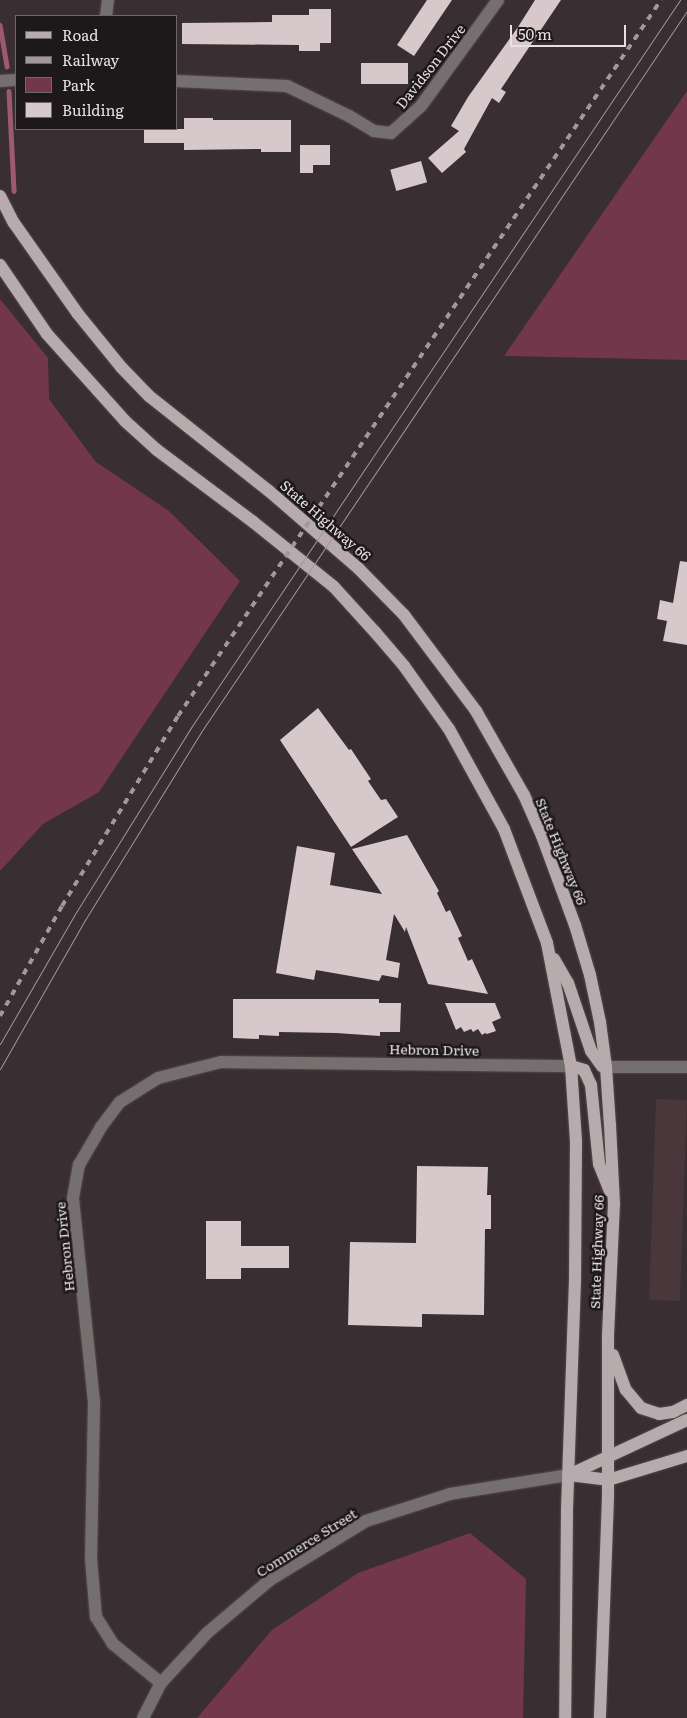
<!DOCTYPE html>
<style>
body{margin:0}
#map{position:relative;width:687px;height:1718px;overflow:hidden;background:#392e31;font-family:Literata,serif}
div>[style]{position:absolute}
.built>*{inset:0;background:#49373c;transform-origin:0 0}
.green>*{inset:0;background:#72374b}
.stream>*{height:4.5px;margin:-2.25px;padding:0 2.25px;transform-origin:2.25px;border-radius:2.25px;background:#9d596f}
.building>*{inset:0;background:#d6c8cb;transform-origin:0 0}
.roads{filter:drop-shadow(0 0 1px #554a4d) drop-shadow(0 0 1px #554a4d)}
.minor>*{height:12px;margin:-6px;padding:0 6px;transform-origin:6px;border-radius:6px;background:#756f70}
.major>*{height:12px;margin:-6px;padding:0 6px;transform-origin:6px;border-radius:6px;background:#b7abae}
.tram>*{height:1px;margin:-0.5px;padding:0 0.5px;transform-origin:0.5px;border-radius:0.5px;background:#a0989a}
.rail>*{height:4px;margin-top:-2px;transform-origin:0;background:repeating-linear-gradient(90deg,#a0989a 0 6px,transparent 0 12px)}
span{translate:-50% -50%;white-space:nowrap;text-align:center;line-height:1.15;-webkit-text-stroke:5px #1d1819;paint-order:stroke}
.street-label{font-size:14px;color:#e7e0e1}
.legend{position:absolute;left:15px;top:15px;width:162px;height:115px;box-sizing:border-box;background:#1d1819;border:1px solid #6e6869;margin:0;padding:6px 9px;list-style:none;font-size:15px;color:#e7e0e1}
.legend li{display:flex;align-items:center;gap:10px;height:25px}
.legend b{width:25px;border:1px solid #6e6869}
.scale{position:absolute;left:510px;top:25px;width:116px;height:22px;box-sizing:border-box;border:2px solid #e7e0e1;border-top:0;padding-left:6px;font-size:15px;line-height:18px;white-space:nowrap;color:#e7e0e1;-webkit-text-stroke:4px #1d1819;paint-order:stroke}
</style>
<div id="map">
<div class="built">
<div style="left:656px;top:1099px;width:31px;height:201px;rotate:2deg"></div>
</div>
<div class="green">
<div style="clip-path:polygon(687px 91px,687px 360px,504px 356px)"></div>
<div style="clip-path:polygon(0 299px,48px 358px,49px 399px,96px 462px,169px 511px,240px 581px,99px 792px,43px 824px,0 871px)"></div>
<div style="clip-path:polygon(470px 1533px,526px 1579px,523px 1718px,197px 1718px,272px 1630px,358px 1573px)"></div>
</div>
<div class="stream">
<div style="left:0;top:25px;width:42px;rotate:80.3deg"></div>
<div style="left:9px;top:91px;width:100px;rotate:87.1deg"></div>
</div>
<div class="building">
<div style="clip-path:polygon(427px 0,452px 0,414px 56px,397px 45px)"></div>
<div style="clip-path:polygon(535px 0,561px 0,501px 89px,506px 92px,499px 103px,492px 98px,464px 149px,466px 152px,442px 173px,428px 158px,459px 131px,451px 126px,468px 97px,518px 27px)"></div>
<div style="clip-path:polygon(309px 9px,331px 9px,331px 43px,320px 43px,320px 51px,299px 51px,299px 45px,182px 44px,182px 23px,272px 22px,272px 15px,309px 15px)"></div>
<div style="left:361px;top:63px;width:47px;height:21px"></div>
<div style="clip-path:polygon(184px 118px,213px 118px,213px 120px,291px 120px,291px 152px,261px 152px,261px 149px,184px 150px,184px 143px,144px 143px,144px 129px,184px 129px)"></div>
<div style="clip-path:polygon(300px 145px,330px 145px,330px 165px,313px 165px,313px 173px,300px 173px)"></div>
<div style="left:421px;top:161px;width:22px;height:32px;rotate:74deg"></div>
<div style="clip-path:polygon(680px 561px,687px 562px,687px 645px,663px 641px,667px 621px,657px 619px,660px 600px,673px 603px)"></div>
<div style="clip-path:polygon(318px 708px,349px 750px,351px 749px,371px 779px,368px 781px,381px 800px,386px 799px,398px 817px,351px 847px,280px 740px)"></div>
<div style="clip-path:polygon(407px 835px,439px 891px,437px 893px,446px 912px,450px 910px,462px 936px,458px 938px,468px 961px,472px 959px,488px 994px,428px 984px,406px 927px,405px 932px,394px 914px,386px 960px,400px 963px,398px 978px,382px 975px,379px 981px,316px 970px,314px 980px,276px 973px,297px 846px,335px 853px,330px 885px,382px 894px,352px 849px)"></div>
<div style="clip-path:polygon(233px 999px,379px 999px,379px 1003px,401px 1003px,400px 1032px,380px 1032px,380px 1036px,336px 1033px,279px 1032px,279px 1036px,259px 1035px,259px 1039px,233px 1038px)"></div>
<div style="clip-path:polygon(445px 1003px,495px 1003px,501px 1018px,492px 1022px,496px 1031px,487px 1034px,485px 1033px,482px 1035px,478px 1029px,473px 1032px,471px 1029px,464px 1032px,461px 1027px,456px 1030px)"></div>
<div style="clip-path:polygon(417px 1166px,488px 1167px,487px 1195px,491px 1195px,491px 1229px,485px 1229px,484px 1315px,422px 1314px,422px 1327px,348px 1325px,350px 1242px,416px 1243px)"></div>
<div style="clip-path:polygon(206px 1221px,241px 1221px,241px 1246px,289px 1246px,289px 1268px,241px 1268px,241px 1279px,206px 1279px)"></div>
</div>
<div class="roads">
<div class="minor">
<div style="left:106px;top:16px;width:16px;rotate:-83deg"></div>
<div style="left:0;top:81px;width:16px;rotate:-4deg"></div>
<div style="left:176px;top:81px;width:111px;rotate:2.6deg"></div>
<div style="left:287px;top:86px;width:69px;rotate:25.8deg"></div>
<div style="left:349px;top:116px;width:29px;rotate:31deg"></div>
<div style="left:374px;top:131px;width:17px;rotate:7deg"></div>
<div style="left:391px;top:133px;width:40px;rotate:-42deg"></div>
<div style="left:421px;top:106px;width:131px;rotate:-54deg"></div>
<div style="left:606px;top:1067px;width:81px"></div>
<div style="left:161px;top:1683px;width:62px;rotate:-140.9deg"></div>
<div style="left:113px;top:1644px;width:32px;rotate:-122deg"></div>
<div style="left:96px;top:1617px;width:58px;rotate:-94.9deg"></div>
<div style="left:91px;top:1559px;width:157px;rotate:-88.9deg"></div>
<div style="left:94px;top:1402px;width:205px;rotate:-95.9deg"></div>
<div style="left:73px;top:1198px;width:34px;rotate:-80deg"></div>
<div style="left:79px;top:1165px;width:44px;rotate:-59.9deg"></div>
<div style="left:101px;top:1127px;width:31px;rotate:-53deg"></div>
<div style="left:120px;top:1102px;width:45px;rotate:-32.3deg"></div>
<div style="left:158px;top:1078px;width:65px;rotate:-14.3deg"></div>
<div style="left:221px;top:1062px;width:350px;rotate:0.7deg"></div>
<div style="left:143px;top:1718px;width:39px;rotate:-63deg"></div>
<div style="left:161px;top:1683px;width:68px;rotate:-47.4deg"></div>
<div style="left:207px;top:1633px;width:82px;rotate:-40.1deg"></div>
<div style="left:270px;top:1580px;width:113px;rotate:-31.6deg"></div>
<div style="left:366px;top:1521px;width:88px;rotate:-17.8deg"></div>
<div style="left:450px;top:1494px;width:121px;rotate:-9.1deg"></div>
</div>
<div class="major">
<div style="left:0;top:196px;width:30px;rotate:63deg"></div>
<div style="left:14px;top:223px;width:111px;rotate:54.9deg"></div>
<div style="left:78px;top:314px;width:68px;rotate:50.9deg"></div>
<div style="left:121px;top:367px;width:40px;rotate:46deg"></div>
<div style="left:149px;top:396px;width:153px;rotate:38.4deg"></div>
<div style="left:269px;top:491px;width:118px;rotate:40.9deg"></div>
<div style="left:358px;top:568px;width:66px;rotate:45.6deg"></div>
<div style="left:404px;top:615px;width:120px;rotate:53.1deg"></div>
<div style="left:476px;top:711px;width:97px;rotate:60.3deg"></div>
<div style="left:524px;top:795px;width:45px;rotate:66.3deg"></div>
<div style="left:542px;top:836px;width:95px;rotate:69.7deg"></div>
<div style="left:575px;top:925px;width:52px;rotate:73.3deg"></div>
<div style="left:590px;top:975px;width:48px;rotate:78deg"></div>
<div style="left:600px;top:1022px;width:45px;rotate:82.4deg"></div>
<div style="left:606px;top:1067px;width:58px;rotate:86.1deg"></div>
<div style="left:610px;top:1125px;width:78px;rotate:87.1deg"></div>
<div style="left:614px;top:1203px;width:134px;rotate:92.6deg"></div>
<div style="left:608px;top:1337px;width:160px;rotate:90deg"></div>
<div style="left:608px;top:1497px;width:221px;rotate:92.1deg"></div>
<div style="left:0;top:265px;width:83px;rotate:55.7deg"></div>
<div style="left:47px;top:334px;width:117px;rotate:48.1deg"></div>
<div style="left:125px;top:421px;width:43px;rotate:42.2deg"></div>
<div style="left:157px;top:450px;width:119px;rotate:36.8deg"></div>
<div style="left:252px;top:521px;width:105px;rotate:38.8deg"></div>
<div style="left:334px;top:587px;width:61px;rotate:47.7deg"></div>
<div style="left:375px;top:632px;width:45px;rotate:49.5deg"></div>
<div style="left:404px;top:666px;width:77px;rotate:54.5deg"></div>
<div style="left:449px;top:729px;width:114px;rotate:61.2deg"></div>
<div style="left:504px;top:829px;width:122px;rotate:69.3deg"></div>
<div style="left:547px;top:943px;width:125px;rotate:79deg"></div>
<div style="left:571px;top:1066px;width:75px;rotate:86.2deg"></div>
<div style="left:576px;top:1141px;width:139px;rotate:90.4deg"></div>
<div style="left:575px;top:1280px;width:229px;rotate:92deg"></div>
<div style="left:567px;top:1509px;width:209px;rotate:90.5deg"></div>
<div style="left:554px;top:959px;width:28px;rotate:60deg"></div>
<div style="left:568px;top:983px;width:72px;rotate:71.3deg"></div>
<div style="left:591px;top:1051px;width:19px;rotate:54deg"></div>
<div style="left:602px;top:1066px;width:4px;rotate:14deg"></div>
<div style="left:571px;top:1066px;width:14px;rotate:17deg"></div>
<div style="left:584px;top:1070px;width:17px;rotate:65deg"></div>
<div style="left:591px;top:1085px;width:79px;rotate:84.2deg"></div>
<div style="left:599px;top:1164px;width:29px;rotate:68deg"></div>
<div style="left:613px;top:1355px;width:37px;rotate:70deg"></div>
<div style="left:626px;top:1390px;width:23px;rotate:50deg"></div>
<div style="left:641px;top:1408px;width:19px;rotate:18deg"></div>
<div style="left:659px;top:1414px;width:14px;rotate:-8deg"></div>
<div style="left:673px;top:1412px;width:16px;rotate:-27deg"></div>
<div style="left:569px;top:1475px;width:130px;rotate:-25deg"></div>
<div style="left:569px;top:1475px;width:39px;rotate:7deg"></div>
<div style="left:608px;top:1480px;width:83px;rotate:-16.9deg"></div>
</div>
</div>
<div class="tram">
<div style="left:0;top:1044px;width:150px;rotate:-60deg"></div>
<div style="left:75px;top:914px;width:221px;rotate:-58.1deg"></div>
<div style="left:192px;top:726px;width:875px;rotate:-56.09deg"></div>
<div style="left:0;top:1069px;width:172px;rotate:-60.3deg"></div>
<div style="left:85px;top:920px;width:221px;rotate:-58.3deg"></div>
<div style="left:201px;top:732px;width:870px;rotate:-56.02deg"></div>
</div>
<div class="rail">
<div style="left:0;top:1016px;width:126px;rotate:-60.6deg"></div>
<div style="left:62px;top:906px;width:223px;rotate:-58.6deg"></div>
<div style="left:178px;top:716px;width:864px;rotate:-56deg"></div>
</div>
<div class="street-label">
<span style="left:430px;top:66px;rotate:-52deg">Davidson Drive</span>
<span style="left:326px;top:520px;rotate:41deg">State Highway 66</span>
<span style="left:562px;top:851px;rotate:68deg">State Highway 66</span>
<span style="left:434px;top:1049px;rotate:1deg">Hebron Drive</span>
<span style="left:64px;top:1247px;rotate:-96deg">Hebron Drive</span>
<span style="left:596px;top:1252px;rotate:-88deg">State Highway 66</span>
<span style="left:306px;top:1542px;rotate:-32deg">Commerce Street</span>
</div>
<ul class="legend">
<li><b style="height:6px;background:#b7abae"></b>Road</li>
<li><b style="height:6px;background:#a0989a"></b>Railway</li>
<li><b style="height:14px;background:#72374b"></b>Park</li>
<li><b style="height:14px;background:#d6c8cb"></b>Building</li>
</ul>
<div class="scale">50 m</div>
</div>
